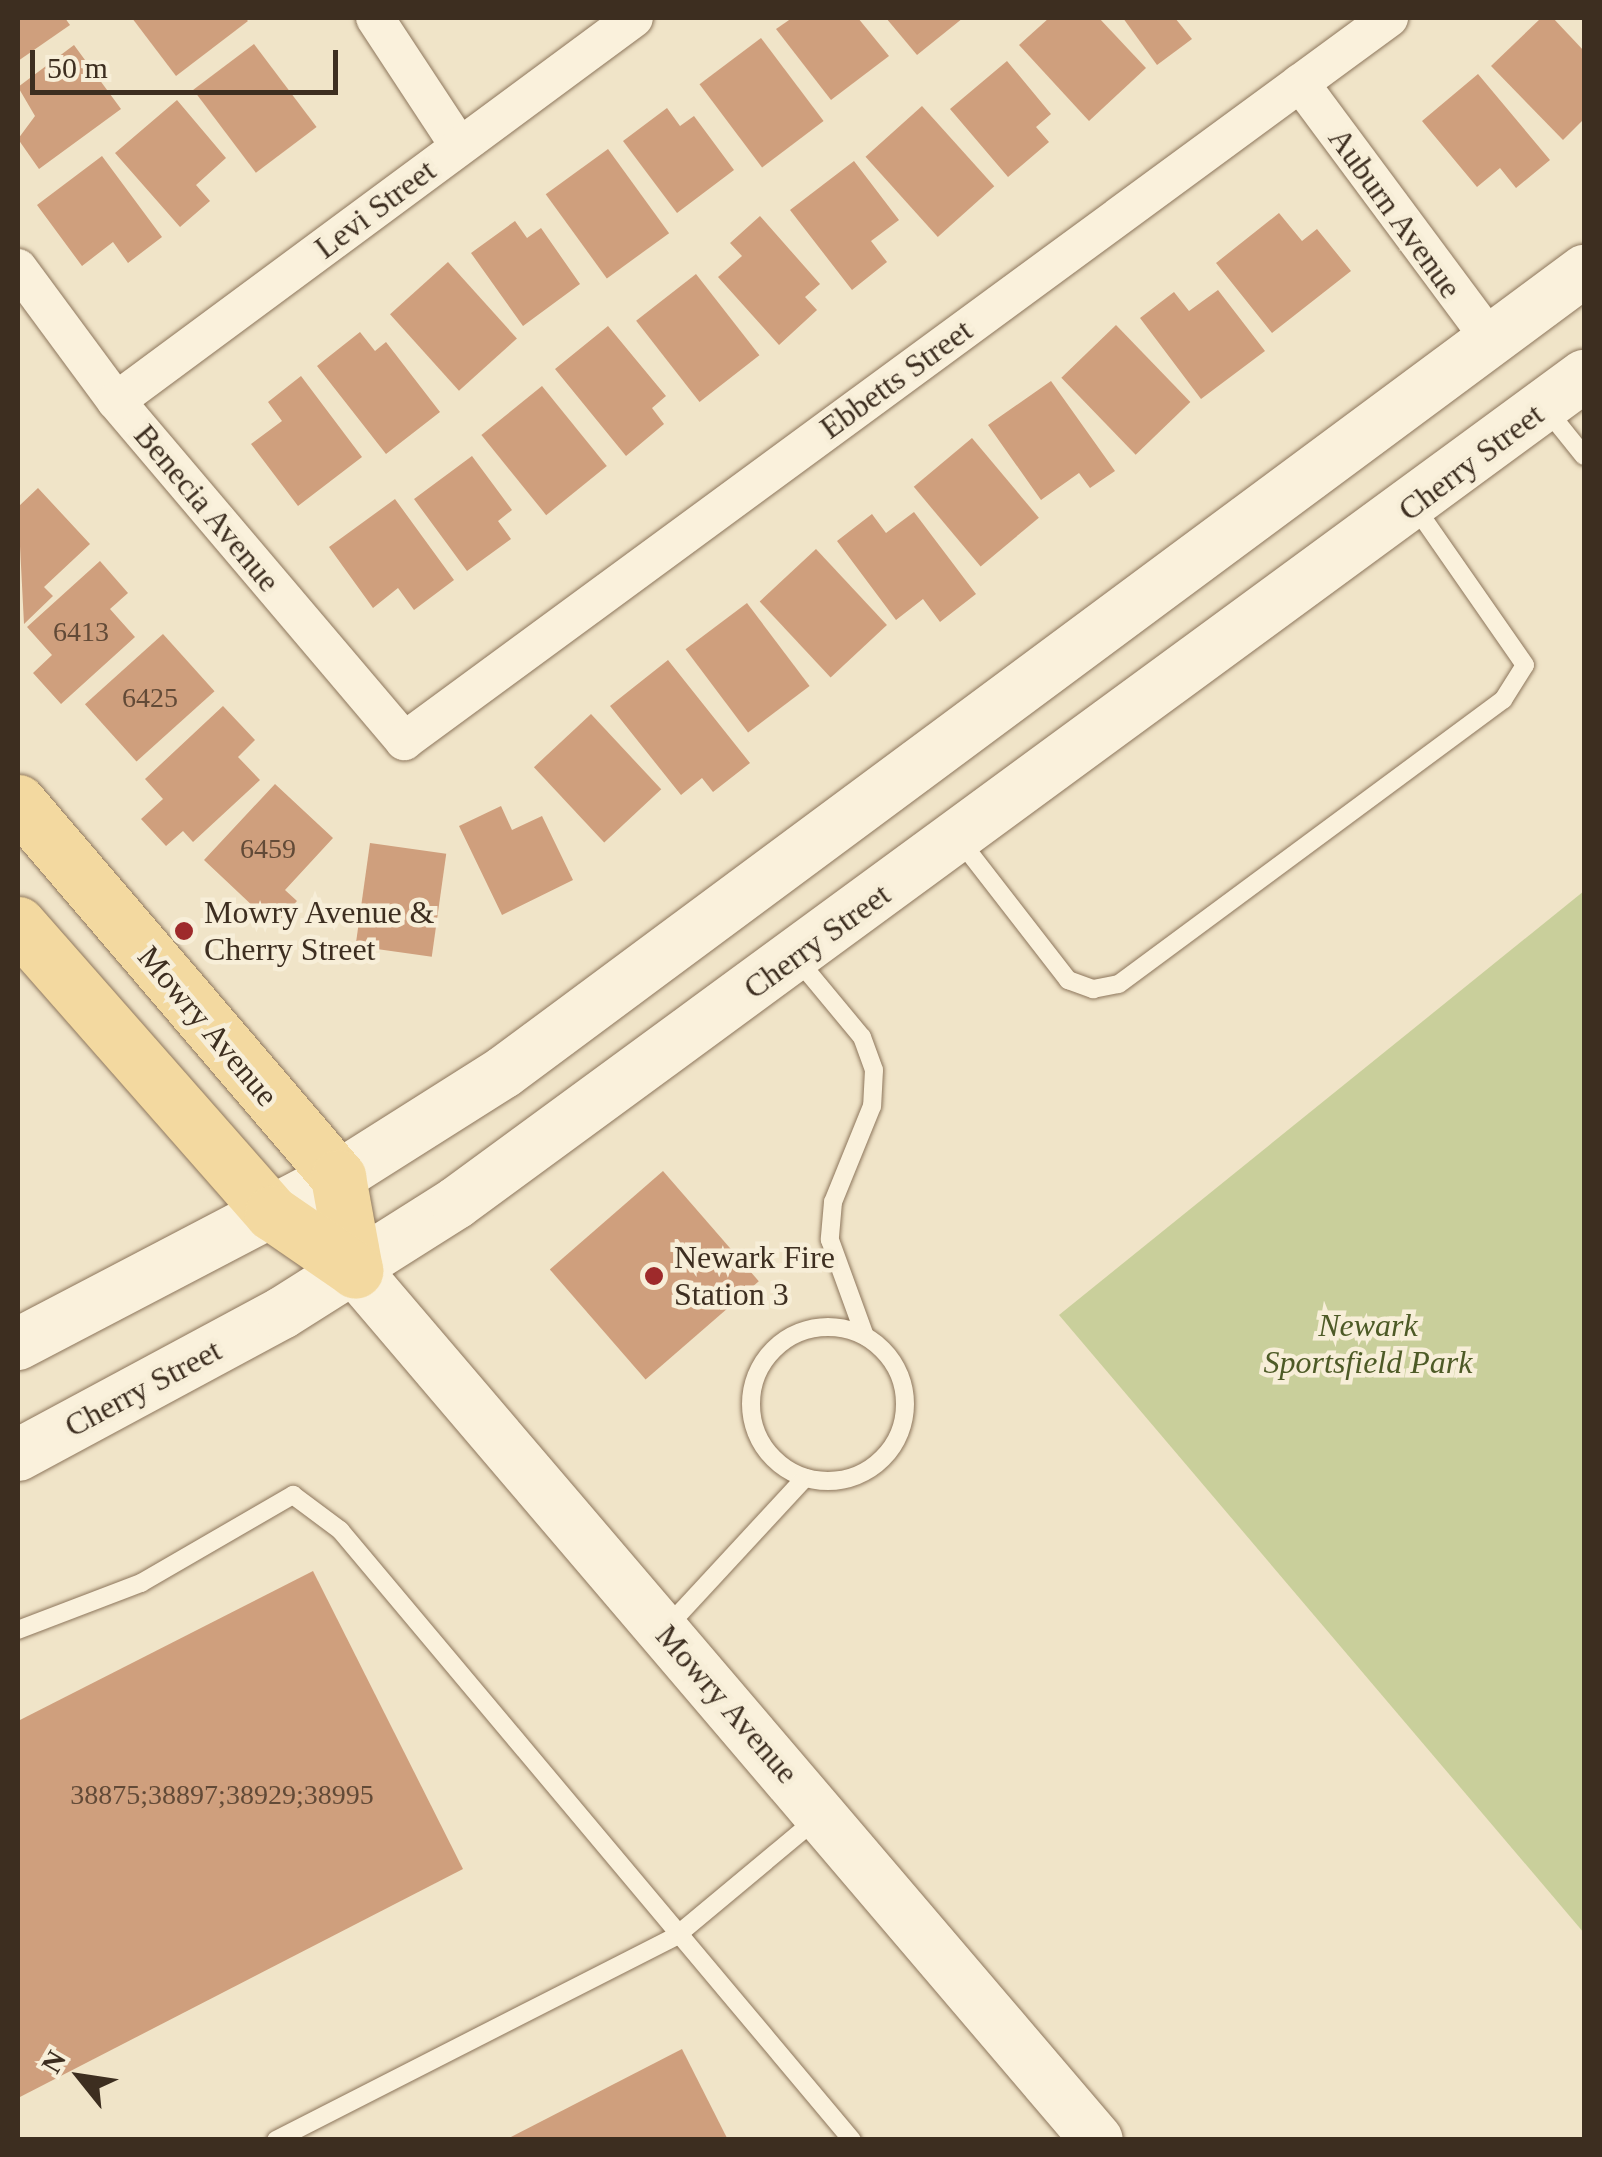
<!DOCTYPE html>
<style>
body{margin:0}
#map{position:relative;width:1602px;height:2157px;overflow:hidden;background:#f0e4c8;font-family:Georgia,serif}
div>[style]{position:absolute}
.green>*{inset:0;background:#c9cf9b}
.building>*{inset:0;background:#cf9f7d;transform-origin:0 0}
.roads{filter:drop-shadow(0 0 2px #8d765c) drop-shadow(0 0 2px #8d765c)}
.lane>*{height:18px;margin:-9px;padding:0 9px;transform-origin:9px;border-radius:9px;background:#faf1dc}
.lane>.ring{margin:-9px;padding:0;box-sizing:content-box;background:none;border:18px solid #faf1dc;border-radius:50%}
.street>*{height:38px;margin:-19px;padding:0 19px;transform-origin:19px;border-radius:19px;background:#faf1dc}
.secondary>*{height:52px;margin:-26px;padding:0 26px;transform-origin:26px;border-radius:26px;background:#faf1dc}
.primary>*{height:55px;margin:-27.5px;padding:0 27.5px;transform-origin:27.5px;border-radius:27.5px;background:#f3d9a0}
.dots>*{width:28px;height:28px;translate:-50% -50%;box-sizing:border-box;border:5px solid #f7eed8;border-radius:50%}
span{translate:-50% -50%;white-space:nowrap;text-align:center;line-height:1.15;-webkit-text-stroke:9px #f7eed8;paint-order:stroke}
.number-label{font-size:28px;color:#624a37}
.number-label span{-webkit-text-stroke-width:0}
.street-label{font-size:32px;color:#3d2e20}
.poi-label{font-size:32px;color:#3d2e20}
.left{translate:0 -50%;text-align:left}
.park-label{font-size:32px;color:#4d5a26;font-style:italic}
.frame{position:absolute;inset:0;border:20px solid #3d2e20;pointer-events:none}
.north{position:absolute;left:30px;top:2027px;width:100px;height:100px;-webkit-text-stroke:8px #f7eed8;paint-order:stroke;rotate:300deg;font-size:28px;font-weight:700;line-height:40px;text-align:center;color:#3d2e20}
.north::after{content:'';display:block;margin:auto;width:35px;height:45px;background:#3d2e20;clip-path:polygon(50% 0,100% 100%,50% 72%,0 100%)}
.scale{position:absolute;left:30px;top:50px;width:308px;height:45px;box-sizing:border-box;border:5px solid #3d2e20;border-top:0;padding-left:12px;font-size:30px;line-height:35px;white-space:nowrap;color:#3d2e20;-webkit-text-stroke:8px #f7eed8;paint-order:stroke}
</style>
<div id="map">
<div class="green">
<div style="clip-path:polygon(1584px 891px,1584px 1933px,1059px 1315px)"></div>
</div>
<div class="building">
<div style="clip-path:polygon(18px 18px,65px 18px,70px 25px,18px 61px)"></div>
<div style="clip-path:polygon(132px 18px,245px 18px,248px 21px,176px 76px)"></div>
<div style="clip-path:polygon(792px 18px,858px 18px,889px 56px,831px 100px,776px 29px)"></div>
<div style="clip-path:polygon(886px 18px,963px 18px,917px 55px)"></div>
<div style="clip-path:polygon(1049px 18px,1099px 18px,1146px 68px,1089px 121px,1019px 45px)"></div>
<div style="clip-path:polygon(1123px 18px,1175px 18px,1192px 39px,1157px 65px)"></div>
<div style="clip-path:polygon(1541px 18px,1553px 18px,1584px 51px,1584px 119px,1563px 140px,1491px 66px)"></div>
<div style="left:761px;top:38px;width:104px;height:77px;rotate:53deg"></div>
<div style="left:254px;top:44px;width:104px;height:76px;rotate:53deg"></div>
<div style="clip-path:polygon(74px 45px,121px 109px,39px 169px,18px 139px,35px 116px,18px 87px)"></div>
<div style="clip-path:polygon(1007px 61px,1051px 114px,1036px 127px,1049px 142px,1008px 177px,950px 109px)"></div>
<div style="clip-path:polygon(1478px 74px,1550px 160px,1516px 188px,1500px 168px,1477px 187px,1422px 121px)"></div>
<div style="clip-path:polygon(177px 100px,226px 158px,196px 185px,210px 201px,180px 227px,115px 153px)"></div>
<div style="left:922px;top:106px;width:108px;height:76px;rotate:48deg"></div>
<div style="clip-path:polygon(667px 108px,680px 126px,694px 116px,734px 170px,677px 213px,623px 141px)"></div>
<div style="left:608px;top:149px;width:104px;height:77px;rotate:54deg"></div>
<div style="clip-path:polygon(102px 156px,162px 237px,128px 263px,113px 242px,82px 266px,37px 205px)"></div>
<div style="clip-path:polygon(854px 161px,899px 220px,871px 241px,887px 262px,852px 290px,790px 210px)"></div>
<div style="clip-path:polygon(1279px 213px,1302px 241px,1317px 229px,1351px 271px,1272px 333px,1216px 263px)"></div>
<div style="clip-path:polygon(760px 216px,820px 284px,805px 297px,817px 310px,779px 345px,718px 277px,742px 256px,730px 243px)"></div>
<div style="clip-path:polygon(515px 221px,527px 238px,541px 228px,580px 284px,523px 326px,471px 253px)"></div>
<div style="left:448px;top:262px;width:103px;height:78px;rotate:48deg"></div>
<div style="left:696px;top:274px;width:103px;height:76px;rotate:52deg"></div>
<div style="clip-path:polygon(1218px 290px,1265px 351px,1201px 399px,1140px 318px,1174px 292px,1189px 311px)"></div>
<div style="left:1116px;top:325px;width:107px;height:76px;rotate:46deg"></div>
<div style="clip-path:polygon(608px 326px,666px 396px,652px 408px,664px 424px,626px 456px,555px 369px)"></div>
<div style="clip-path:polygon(360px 332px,375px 351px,386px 342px,440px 412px,386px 454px,317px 366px)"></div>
<div style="clip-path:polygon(301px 376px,362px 457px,298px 506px,251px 444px,282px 421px,268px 402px)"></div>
<div style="clip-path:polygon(1051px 381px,1115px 471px,1090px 488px,1079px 473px,1041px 500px,988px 425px)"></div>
<div style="left:542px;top:386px;width:103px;height:78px;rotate:51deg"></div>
<div style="left:972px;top:438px;width:104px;height:76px;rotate:50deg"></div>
<div style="clip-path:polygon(472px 456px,512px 510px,498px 521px,511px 539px,467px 571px,414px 499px)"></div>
<div style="clip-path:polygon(38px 488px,90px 544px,44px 587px,53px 596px,24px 624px,18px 507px)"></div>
<div style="clip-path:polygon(395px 499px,454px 580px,414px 610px,398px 588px,373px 608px,329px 547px)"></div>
<div style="clip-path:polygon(914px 512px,976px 594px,940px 622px,923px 599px,896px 620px,837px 541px,872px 514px,886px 533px)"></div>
<div style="left:816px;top:549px;width:104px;height:77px;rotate:47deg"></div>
<div style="clip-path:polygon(100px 561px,128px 593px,110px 609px,135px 637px,61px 704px,33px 673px,52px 655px,27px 627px)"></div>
<div style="left:747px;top:603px;width:104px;height:77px;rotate:53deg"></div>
<div style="left:163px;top:634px;width:77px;height:105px;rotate:48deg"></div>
<div style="clip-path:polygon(668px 660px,750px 763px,713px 792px,702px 778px,681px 795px,610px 706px)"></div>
<div style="clip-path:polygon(223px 706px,255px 740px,238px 757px,260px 780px,193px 842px,183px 831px,166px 846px,141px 819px,163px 799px,145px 779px)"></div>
<div style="left:591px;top:714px;width:103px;height:78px;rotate:47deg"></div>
<div style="clip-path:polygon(275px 784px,333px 838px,285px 890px,297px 901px,274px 926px,204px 860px)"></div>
<div style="clip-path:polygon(501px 806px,512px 830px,542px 816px,573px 880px,502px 915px,459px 826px)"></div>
<div style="left:370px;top:843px;width:77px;height:104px;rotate:8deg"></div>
<div style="left:663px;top:1171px;width:146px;height:150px;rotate:49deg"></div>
<div style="clip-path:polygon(313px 1571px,463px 1869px,18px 2098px,18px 1721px)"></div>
<div style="clip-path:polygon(682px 2049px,728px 2140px,505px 2140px)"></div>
</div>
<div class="roads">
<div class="lane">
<div style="left:1547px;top:410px;width:59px;rotate:51.2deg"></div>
<div style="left:958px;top:838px;width:180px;rotate:52.2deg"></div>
<div style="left:1068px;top:980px;width:27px;rotate:20deg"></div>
<div style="left:1093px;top:989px;width:26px;rotate:-11deg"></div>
<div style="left:1119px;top:984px;width:478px;rotate:-36.5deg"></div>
<div style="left:1503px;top:700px;width:41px;rotate:-57.8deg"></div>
<div style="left:1525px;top:665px;width:193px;rotate:-124.8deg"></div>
<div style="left:798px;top:960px;width:100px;rotate:50.3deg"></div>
<div style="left:862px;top:1037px;width:35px;rotate:70deg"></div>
<div style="left:874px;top:1070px;width:36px;rotate:93deg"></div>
<div style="left:872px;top:1106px;width:104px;rotate:112.1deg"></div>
<div style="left:833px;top:1202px;width:38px;rotate:95deg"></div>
<div style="left:830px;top:1240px;width:102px;rotate:70deg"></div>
<div class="ring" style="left:751px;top:1327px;width:136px;height:136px"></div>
<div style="left:667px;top:1627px;width:203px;rotate:-47.2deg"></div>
<div style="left:18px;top:1630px;width:132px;rotate:-20.9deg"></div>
<div style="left:141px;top:1583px;width:176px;rotate:-30.1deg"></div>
<div style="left:293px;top:1495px;width:59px;rotate:36.7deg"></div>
<div style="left:340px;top:1530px;width:796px;rotate:49.99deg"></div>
<div style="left:276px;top:2140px;width:449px;rotate:-27deg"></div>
<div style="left:676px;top:1936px;width:186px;rotate:-39.8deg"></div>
</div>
<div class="street">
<div style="left:375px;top:18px;width:153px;rotate:56.7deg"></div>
<div style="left:1300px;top:83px;width:322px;rotate:53.4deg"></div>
<div style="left:18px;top:268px;width:165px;rotate:53.6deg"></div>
<div style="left:116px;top:401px;width:446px;rotate:49.7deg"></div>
<div style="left:404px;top:741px;width:1222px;rotate:-36.28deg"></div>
<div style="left:116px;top:401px;width:644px;rotate:-36.48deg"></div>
</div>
<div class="secondary">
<div style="left:355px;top:1270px;width:1143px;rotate:49.54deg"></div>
<div style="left:18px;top:1344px;width:361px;rotate:-27.6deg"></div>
<div style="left:338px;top:1177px;width:196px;rotate:-32.3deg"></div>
<div style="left:504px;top:1072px;width:1345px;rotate:-36.56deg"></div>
<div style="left:18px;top:1455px;width:300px;rotate:-28.3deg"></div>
<div style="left:282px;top:1313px;width:206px;rotate:-32.3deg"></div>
<div style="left:456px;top:1203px;width:1399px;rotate:-36.25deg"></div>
</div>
<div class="primary">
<div style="left:18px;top:802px;width:493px;rotate:49.5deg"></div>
<div style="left:338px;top:1177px;width:95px;rotate:79.6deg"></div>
<div style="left:18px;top:924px;width:385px;rotate:48.7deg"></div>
<div style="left:272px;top:1213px;width:101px;rotate:34.5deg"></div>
</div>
</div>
<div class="dots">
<div style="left:184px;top:931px;background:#9e2a2b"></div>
<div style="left:654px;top:1276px;background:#9e2a2b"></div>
</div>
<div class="number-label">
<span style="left:81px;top:632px">6413</span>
<span style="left:150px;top:698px">6425</span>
<span style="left:268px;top:849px">6459</span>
<span style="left:222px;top:1795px">38875;38897;38929;38995</span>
</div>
<div class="street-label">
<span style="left:375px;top:209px;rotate:-37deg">Levi Street</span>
<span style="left:1395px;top:213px;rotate:54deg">Auburn Avenue</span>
<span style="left:896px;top:379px;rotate:-36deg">Ebbetts Street</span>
<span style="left:1471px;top:462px;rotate:-37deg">Cherry Street</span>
<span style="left:207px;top:508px;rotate:50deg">Benecia Avenue</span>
<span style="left:817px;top:941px;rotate:-36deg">Cherry Street</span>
<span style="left:208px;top:1026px;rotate:50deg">Mowry Avenue</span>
<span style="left:143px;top:1388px;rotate:-28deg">Cherry Street</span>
<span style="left:727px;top:1704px;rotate:49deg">Mowry Avenue</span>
</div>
<div class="poi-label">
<span class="left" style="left:204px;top:931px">Mowry Avenue &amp;<br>Cherry Street</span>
<span class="left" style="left:674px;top:1276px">Newark Fire<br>Station 3</span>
</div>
<div class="park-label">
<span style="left:1368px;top:1344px">Newark<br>Sportsfield Park</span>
</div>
<div class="frame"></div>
<div class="north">N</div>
<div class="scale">50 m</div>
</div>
